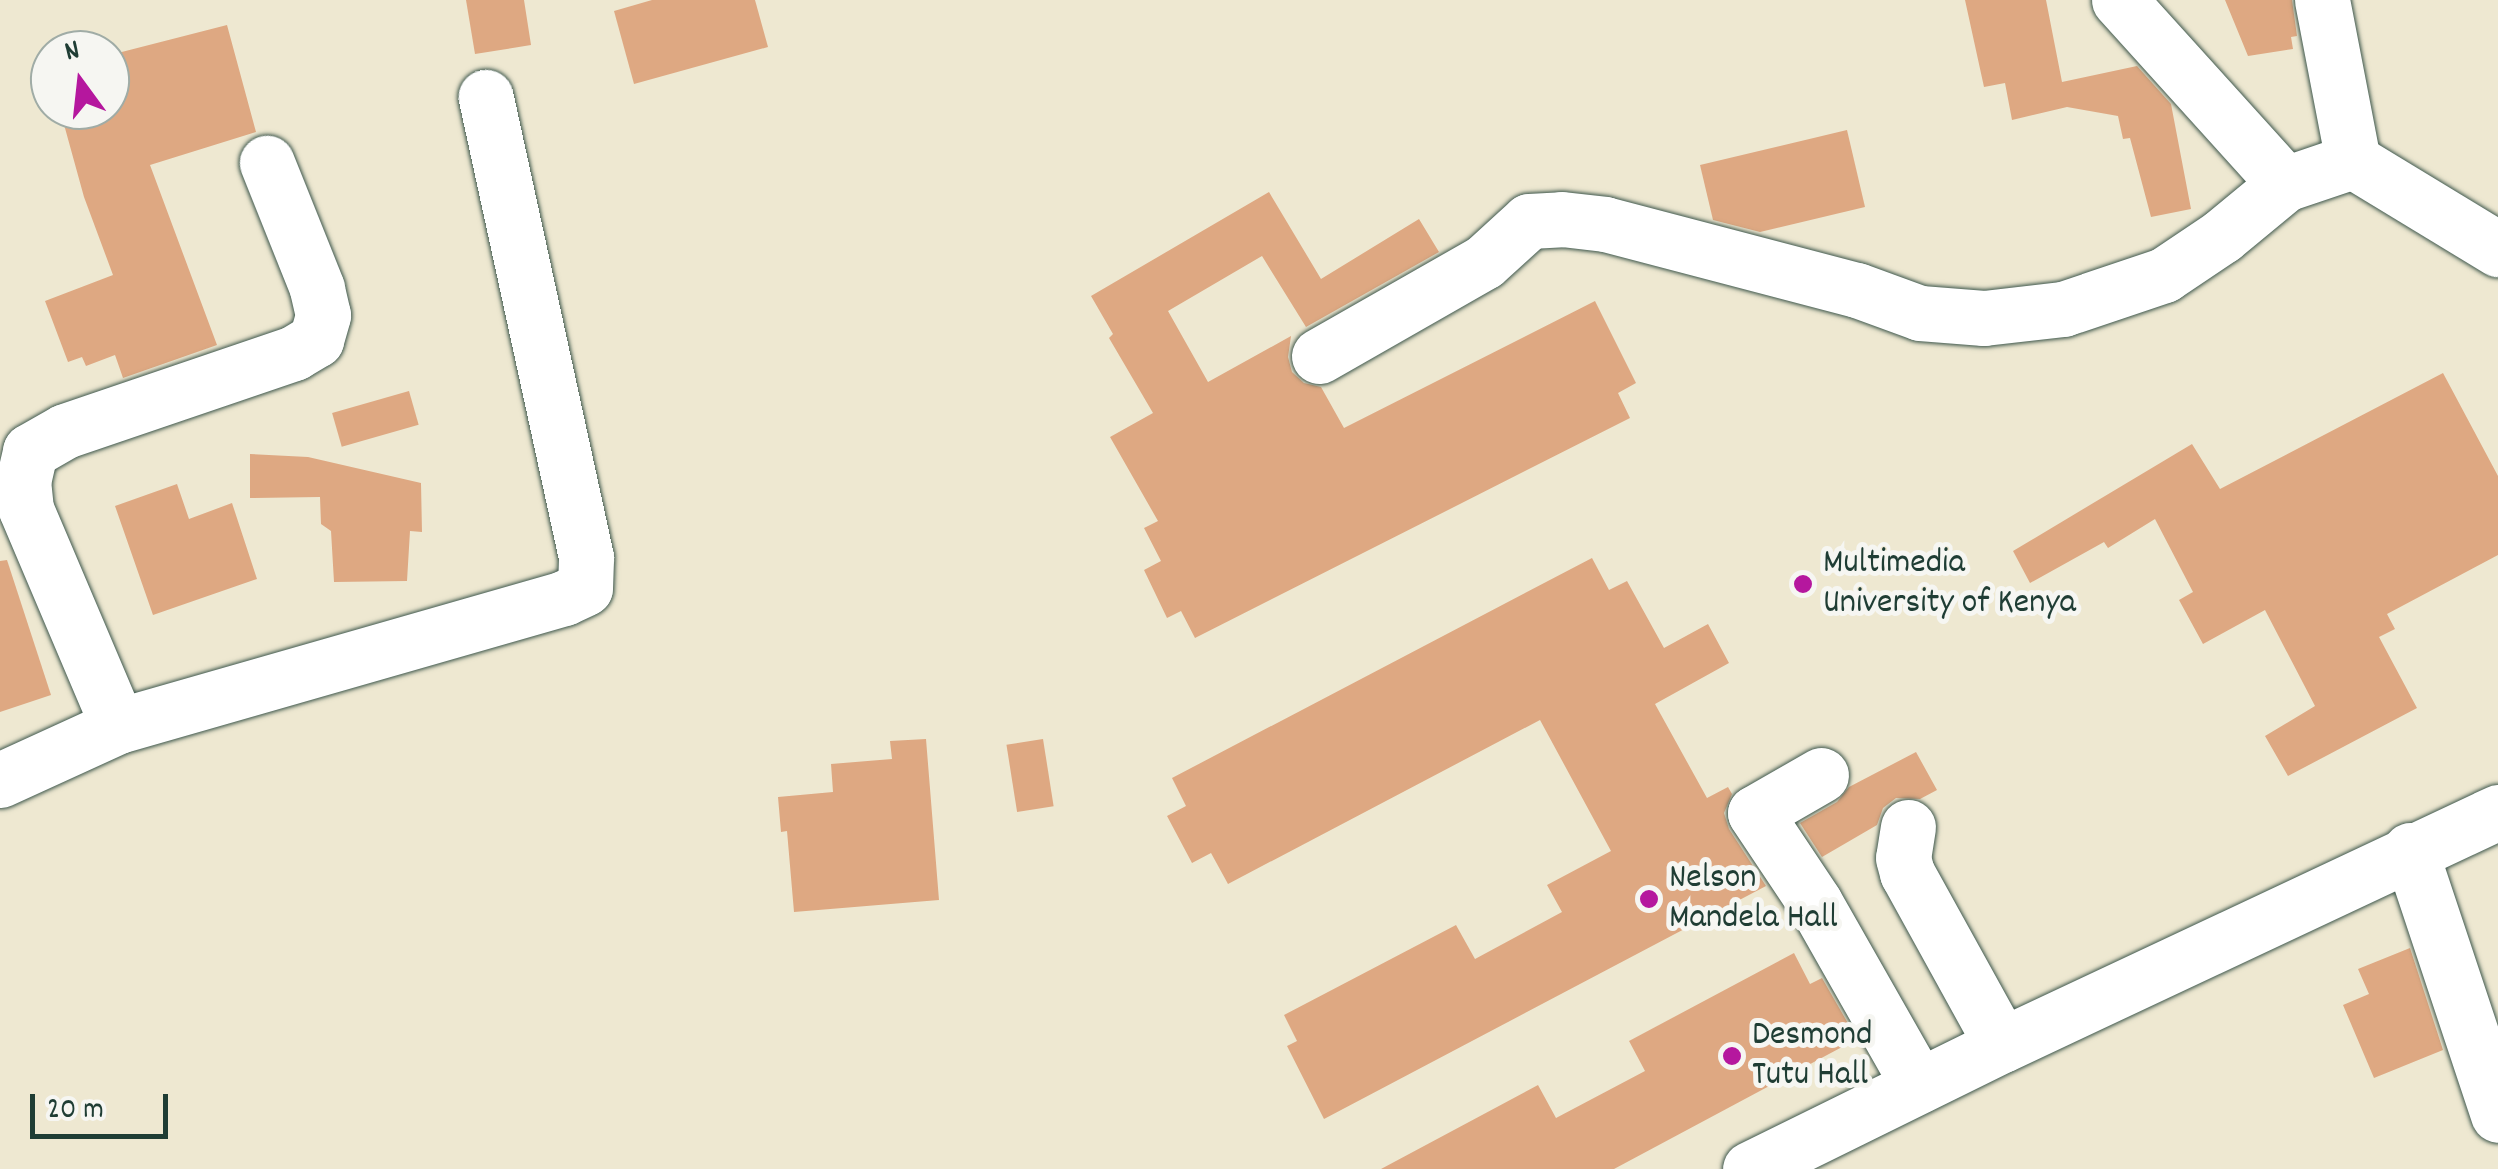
<!DOCTYPE html>
<style>
body{margin:0}
#map{position:relative;width:2498px;height:1169px;overflow:hidden;background:#eee8d1;font-family:Dekko,sans-serif}
div>[style]{position:absolute}
.building>*{inset:0;background:#dea882;transform-origin:0 0}
.roads{filter:drop-shadow(0 0 2px #3e574c) drop-shadow(0 0 2px #3e574c)}
.minor>*{height:55px;margin:-27.5px;padding:0 27.5px;transform-origin:27.5px;border-radius:27.5px;background:#fff}
.dots>*{width:28px;height:28px;translate:-50% -50%;box-sizing:border-box;border:5px solid #f6f6f2;border-radius:50%}
span{translate:-50% -50%;white-space:nowrap;text-align:center;line-height:1.15;-webkit-text-stroke:10px #f6f6f2;paint-order:stroke}
.poi-label{font-size:35px;color:#1f3d34}
.left{translate:0 -50%;text-align:left}
.north{position:absolute;left:30px;top:30px;width:100px;height:100px;box-sizing:border-box;background:#f6f6f2;border:2px solid #a0aca6;border-radius:50%;rotate:345deg;font-size:28px;font-weight:700;line-height:40px;text-align:center;color:#1f3d34}
.north::after{content:'';display:block;margin:auto;width:35px;height:45px;background:#b5179e;clip-path:polygon(50% 0,100% 100%,50% 72%,0 100%)}
.scale{position:absolute;left:30px;top:1094px;width:138px;height:45px;box-sizing:border-box;border:5px solid #1f3d34;border-top:0;padding-left:12px;font-size:30px;line-height:35px;white-space:nowrap;color:#1f3d34;-webkit-text-stroke:8px #f6f6f2;paint-order:stroke}
</style>
<div id="map">
<div class="building">
<div style="clip-path:polygon(466px 0,524px 0,531px 45px,475px 54px)"></div>
<div style="clip-path:polygon(652px 0,755px 0,768px 47px,634px 84px,614px 11px)"></div>
<div style="clip-path:polygon(1965px 0,2046px 0,2062px 82px,2137px 66px,2171px 104px,2191px 209px,2151px 217px,2130px 138px,2123px 139px,2118px 116px,2067px 107px,2012px 120px,2005px 83px,1984px 87px)"></div>
<div style="clip-path:polygon(2225px 0,2292px 0,2297px 36px,2291px 37px,2293px 49px,2248px 56px)"></div>
<div style="clip-path:polygon(227px 25px,256px 132px,150px 165px,217px 345px,123px 378px,115px 355px,86px 366px,82px 357px,68px 362px,45px 301px,113px 275px,84px 197px,60px 110px,110px 110px,110px 55px)"></div>
<div style="clip-path:polygon(1847px 130px,1865px 207px,1760px 232px,1713px 220px,1700px 165px)"></div>
<div style="clip-path:polygon(1269px 192px,1321px 279px,1419px 219px,1439px 252px,1306px 327px,1262px 256px,1168px 311px,1208px 382px,1291px 336px,1288px 357px,1292px 372px,1304px 383px,1321px 387px,1344px 428px,1595px 301px,1636px 383px,1618px 393px,1630px 418px,1195px 638px,1181px 611px,1167px 618px,1144px 570px,1161px 561px,1144px 528px,1158px 521px,1110px 437px,1153px 413px,1109px 338px,1113px 334px,1091px 296px)"></div>
<div style="clip-path:polygon(2443px 373px,2498px 476px,2498px 555px,2387px 614px,2395px 629px,2379px 637px,2417px 708px,2288px 776px,2265px 736px,2315px 706px,2265px 610px,2203px 644px,2179px 600px,2193px 592px,2155px 519px,2108px 548px,2104px 542px,2030px 583px,2013px 551px,2192px 444px,2220px 489px)"></div>
<div style="left:409px;top:391px;width:35px;height:80px;rotate:74deg"></div>
<div style="clip-path:polygon(250px 454px,308px 457px,421px 483px,422px 532px,410px 531px,407px 581px,334px 582px,331px 531px,321px 524px,320px 497px,250px 498px)"></div>
<div style="clip-path:polygon(177px 484px,189px 519px,232px 503px,257px 579px,153px 615px,115px 506px)"></div>
<div style="clip-path:polygon(1592px 558px,1609px 590px,1627px 581px,1664px 648px,1708px 624px,1729px 663px,1655px 704px,1707px 798px,1728px 787px,1732px 794px,1724px 813px,1729px 829px,1766px 886px,1324px 1119px,1287px 1046px,1297px 1041px,1284px 1015px,1456px 925px,1475px 959px,1562px 912px,1547px 885px,1611px 851px,1540px 720px,1228px 884px,1211px 853px,1192px 863px,1167px 816px,1186px 806px,1172px 778px)"></div>
<div style="clip-path:polygon(7px 560px,51px 695px,0 712px,0 561px)"></div>
<div style="clip-path:polygon(926px 739px,939px 900px,794px 912px,787px 831px,781px 832px,778px 797px,833px 792px,831px 764px,892px 759px,890px 741px)"></div>
<div style="left:1043px;top:739px;width:68px;height:37px;rotate:81deg"></div>
<div style="clip-path:polygon(1916px 752px,1937px 790px,1920px 799px,1896px 798px,1883px 808px,1877px 825px,1822px 857px,1800px 823px,1837px 802px,1849px 787px)"></div>
<div style="clip-path:polygon(2410px 948px,2443px 1050px,2374px 1078px,2343px 1005px,2369px 994px,2358px 969px)"></div>
<div style="clip-path:polygon(1794px 953px,1810px 984px,1822px 978px,1857px 1039px,1614px 1169px,1381px 1169px,1538px 1085px,1556px 1118px,1645px 1071px,1629px 1041px)"></div>
</div>
<div class="roads">
<div class="minor">
<div style="left:2119px;top:0;width:248px;rotate:47.9deg"></div>
<div style="left:2322px;top:0;width:164px;rotate:79.1deg"></div>
<div style="left:2353px;top:161px;width:170px;rotate:31.3deg"></div>
<div style="left:1319px;top:356px;width:190px;rotate:-29.7deg"></div>
<div style="left:1484px;top:262px;width:61px;rotate:-42.3deg"></div>
<div style="left:1529px;top:221px;width:33px;rotate:-3deg"></div>
<div style="left:1562px;top:219px;width:43px;rotate:6.6deg"></div>
<div style="left:1605px;top:224px;width:260px;rotate:14.7deg"></div>
<div style="left:1857px;top:290px;width:67px;rotate:20.1deg"></div>
<div style="left:1920px;top:313px;width:64px;rotate:4.5deg"></div>
<div style="left:1984px;top:318px;width:80px;rotate:-6.5deg"></div>
<div style="left:2063px;top:309px;width:107px;rotate:-18.6deg"></div>
<div style="left:2164px;top:275px;width:70px;rotate:-33.9deg"></div>
<div style="left:2222px;top:236px;width:82px;rotate:-39.5deg"></div>
<div style="left:2285px;top:184px;width:72px;rotate:-18.7deg"></div>
<div style="left:118px;top:726px;width:236px;rotate:-113deg"></div>
<div style="left:26px;top:509px;width:27px;rotate:-96deg"></div>
<div style="left:23px;top:482px;width:32px;rotate:-77deg"></div>
<div style="left:30px;top:451px;width:40px;rotate:-29.7deg"></div>
<div style="left:65px;top:431px;width:242px;rotate:-18.8deg"></div>
<div style="left:294px;top:353px;width:26px;rotate:-31deg"></div>
<div style="left:316px;top:340px;width:26px;rotate:-74deg"></div>
<div style="left:323px;top:315px;width:28px;rotate:-103deg"></div>
<div style="left:317px;top:288px;width:135px;rotate:-111.8deg"></div>
<div style="left:1821px;top:775px;width:76px;rotate:150.1deg"></div>
<div style="left:1755px;top:813px;width:108px;rotate:56.3deg"></div>
<div style="left:1815px;top:903px;width:210px;rotate:60.4deg"></div>
<div style="left:0;top:780px;width:130px;rotate:-24.6deg"></div>
<div style="left:118px;top:726px;width:464px;rotate:-16deg"></div>
<div style="left:564px;top:598px;width:23px;rotate:-25deg"></div>
<div style="left:585px;top:588px;width:31px;rotate:-88deg"></div>
<div style="left:586px;top:557px;width:471px;rotate:-102.3deg"></div>
<div style="left:1908px;top:827px;width:31px;rotate:99deg"></div>
<div style="left:1903px;top:858px;width:16px;rotate:75deg"></div>
<div style="left:1907px;top:873px;width:196px;rotate:61.1deg"></div>
<div style="left:2410px;top:850px;width:279px;rotate:71.6deg"></div>
<div style="left:1750px;top:1169px;width:281px;rotate:-26.2deg"></div>
<div style="left:2002px;top:1045px;width:548px;rotate:-25.16deg"></div>
</div>
</div>
<div class="dots">
<div style="left:1803px;top:584px;background:#b5179e"></div>
<div style="left:1649px;top:899px;background:#b5179e"></div>
<div style="left:1732px;top:1056px;background:#b5179e"></div>
</div>
<div class="poi-label">
<span class="left" style="left:1823px;top:584px">Multimedia<br>University of Kenya</span>
<span class="left" style="left:1669px;top:899px">Nelson<br>Mandela Hall</span>
<span class="left" style="left:1752px;top:1056px">Desmond<br>Tutu Hall</span>
</div>
<div class="north">N</div>
<div class="scale">20 m</div>
</div>
